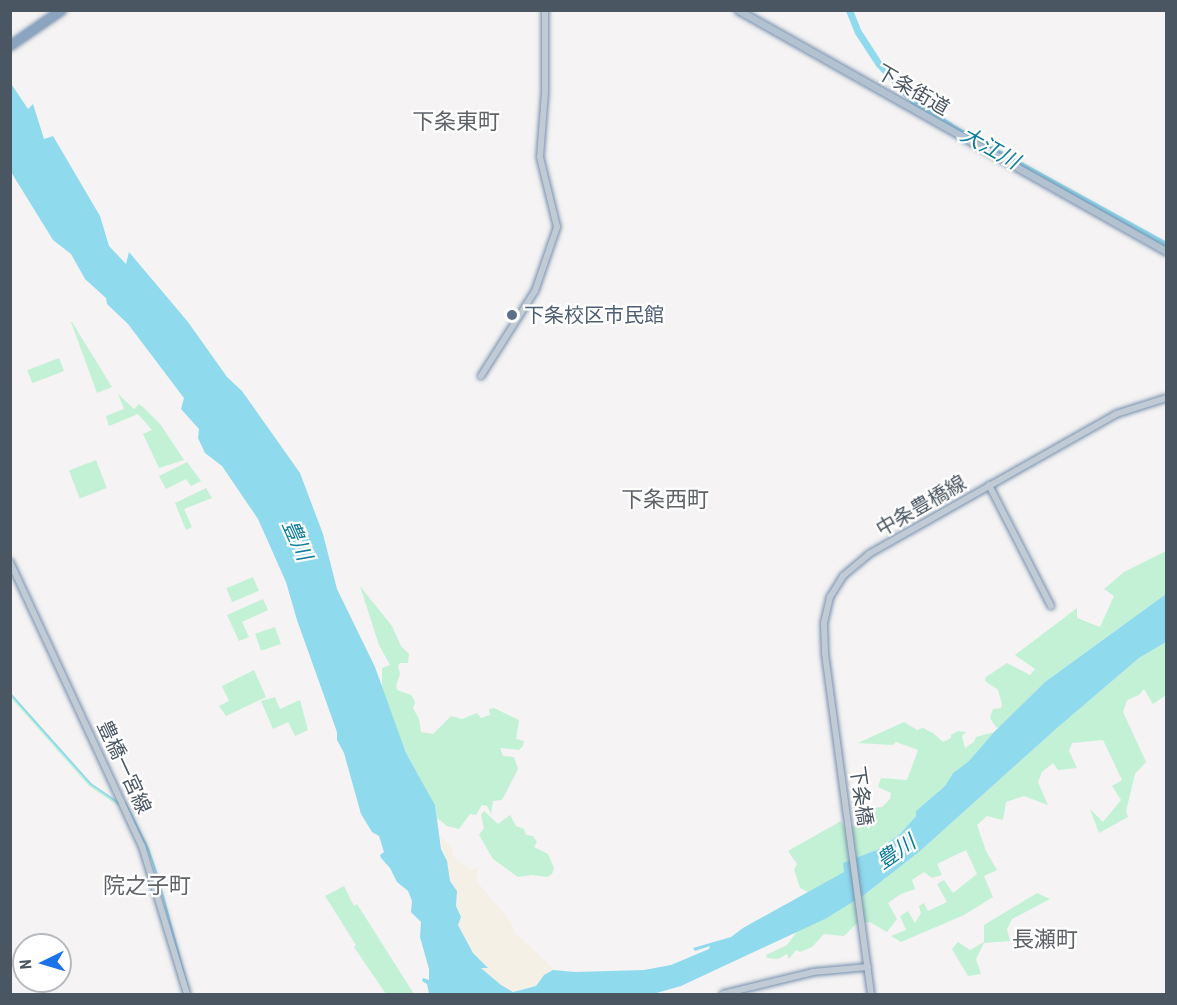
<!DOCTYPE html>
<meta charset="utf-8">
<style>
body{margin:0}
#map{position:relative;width:1177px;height:1005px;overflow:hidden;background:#f5f3f3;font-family:"Roboto Condensed","Noto Sans JP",sans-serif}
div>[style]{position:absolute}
.green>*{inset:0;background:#c3f1d5;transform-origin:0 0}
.sand>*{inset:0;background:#f5f0e5}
.water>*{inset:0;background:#90daee}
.stream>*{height:1.5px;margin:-0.75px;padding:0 0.75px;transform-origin:0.75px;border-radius:0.75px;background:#90daee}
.river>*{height:7px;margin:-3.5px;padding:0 3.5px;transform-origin:3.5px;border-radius:3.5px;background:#90daee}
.roads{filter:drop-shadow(0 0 2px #7690ad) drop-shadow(0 0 2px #7690ad)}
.secondary>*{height:6px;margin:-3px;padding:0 3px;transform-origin:3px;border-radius:3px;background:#c1cbd6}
.primary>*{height:7px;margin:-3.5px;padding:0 3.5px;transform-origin:3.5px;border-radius:3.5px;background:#b3c2d1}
.highway>*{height:8px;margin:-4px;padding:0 4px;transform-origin:4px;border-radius:4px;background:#8ba5c1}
.dots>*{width:16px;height:16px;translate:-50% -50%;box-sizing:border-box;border:3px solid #fff;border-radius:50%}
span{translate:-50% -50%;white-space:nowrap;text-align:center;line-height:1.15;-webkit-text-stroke:4.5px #fff;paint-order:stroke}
.street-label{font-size:20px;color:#4a5661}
.service-label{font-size:20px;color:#4e5e75}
.left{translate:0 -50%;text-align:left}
.water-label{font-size:21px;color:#0c7c9b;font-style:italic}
.quarter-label{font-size:22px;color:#5f6368}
.frame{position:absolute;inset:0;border:12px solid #4a5661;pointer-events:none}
.north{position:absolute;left:12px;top:933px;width:60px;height:60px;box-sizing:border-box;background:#fff;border:2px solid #b7bbc0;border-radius:50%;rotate:265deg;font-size:16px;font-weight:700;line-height:24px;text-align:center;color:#4a5661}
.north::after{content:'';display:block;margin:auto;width:21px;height:27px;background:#1a73e8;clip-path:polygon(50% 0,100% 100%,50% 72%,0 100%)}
</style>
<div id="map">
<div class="green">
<div style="clip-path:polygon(71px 322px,72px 322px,112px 387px,97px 393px)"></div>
<div style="left:59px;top:358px;width:14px;height:34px;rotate:69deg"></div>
<div style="clip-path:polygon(118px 394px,134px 409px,139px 404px,145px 409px,161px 425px,184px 460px,159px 468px,143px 434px,152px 430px,138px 414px,109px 426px,106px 416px,124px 409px)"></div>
<div style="left:96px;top:460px;width:30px;height:29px;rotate:69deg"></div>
<div style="clip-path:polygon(187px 462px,201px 481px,191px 486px,186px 479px,166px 489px,159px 476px)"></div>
<div style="clip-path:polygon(206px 488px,212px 498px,184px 509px,192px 527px,186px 530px,175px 503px)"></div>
<div style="clip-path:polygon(1166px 551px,1166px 594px,1045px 682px,1001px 726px,997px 728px,993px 723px,990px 718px,993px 709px,1001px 708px,1002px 704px,998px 690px,985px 681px,986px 677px,1007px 663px,1030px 675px,1035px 669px,1015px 655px,1077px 608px,1077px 618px,1100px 627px,1114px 596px,1104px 589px,1124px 572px)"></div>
<div style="left:253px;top:577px;width:15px;height:29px;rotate:67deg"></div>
<div style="clip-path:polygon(360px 586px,392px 626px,401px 646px,409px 654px,408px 663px,400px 663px,398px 666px,400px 674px,396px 686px,397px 690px,411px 695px,415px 702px,413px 708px,419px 719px,421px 732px,433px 734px,451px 716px,462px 719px,477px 713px,481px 718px,490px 715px,489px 709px,494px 708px,519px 720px,516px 739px,524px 741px,523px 746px,519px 750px,500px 748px,503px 756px,514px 757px,518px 769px,502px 800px,493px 801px,491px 814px,487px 806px,482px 805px,476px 815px,470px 814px,459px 829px,447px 826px,437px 818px,435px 805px,406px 753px,385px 698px,382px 686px,382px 668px,390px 665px,379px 645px)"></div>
<div style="clip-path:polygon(263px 599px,268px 610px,242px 622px,249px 637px,239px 641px,227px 615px)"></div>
<div style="left:275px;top:627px;width:18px;height:21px;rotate:71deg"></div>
<div style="clip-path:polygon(1166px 642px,1166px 695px,1153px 704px,1144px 689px,1139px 695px,1127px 700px,1123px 712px,1146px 762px,1135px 774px,1126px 811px,1128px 817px,1099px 833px,1090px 809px,1103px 822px,1121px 800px,1112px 786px,1122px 780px,1103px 740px,1072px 743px,1069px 751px,1077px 768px,1058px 770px,1053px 763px,1042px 772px,1038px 782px,1048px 805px,1024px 796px,1006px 802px,1003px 820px,987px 816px,977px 825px,986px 851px,997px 870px,984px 876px,993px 897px,964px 915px,901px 942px,891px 936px,906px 930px,900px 916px,908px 911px,915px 923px,921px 913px,919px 906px,924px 903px,928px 911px,947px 902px,937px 884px,944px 880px,953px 893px,977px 874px,966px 850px,937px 864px,942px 875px,932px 878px,924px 872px,912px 880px,915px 889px,901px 894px,888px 903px,897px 919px,887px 932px,870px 922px,856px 924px,844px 936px,824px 934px,812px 947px,800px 952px,796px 950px,789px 959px,787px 954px,778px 959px,767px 958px,766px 955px,787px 945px,799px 929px,827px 918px,864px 895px,919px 852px,1057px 728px,1139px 658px)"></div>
<div style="clip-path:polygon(254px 670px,266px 697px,226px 716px,219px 706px,229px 701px,222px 686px)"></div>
<div style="clip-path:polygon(10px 694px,91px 784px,121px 804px,123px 809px,89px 786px,11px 698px)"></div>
<div style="clip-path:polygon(275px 697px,280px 709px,300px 700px,308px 730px,295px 736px,288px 722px,273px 729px,261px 701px)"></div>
<div style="clip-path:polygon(904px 722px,917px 730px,923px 728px,933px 733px,943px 742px,951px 738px,951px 735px,958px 731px,966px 732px,962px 736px,965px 748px,974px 742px,976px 737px,994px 732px,969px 761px,953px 773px,945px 786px,916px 811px,916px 816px,901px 833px,879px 849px,844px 863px,845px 872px,835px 878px,808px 892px,800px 888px,794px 869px,797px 864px,788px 851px,841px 821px,844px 828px,856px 826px,862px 820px,861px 810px,882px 807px,890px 799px,891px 793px,878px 787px,881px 778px,907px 780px,918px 750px,896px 742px,892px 745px,858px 743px)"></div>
<div style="clip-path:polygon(484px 811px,498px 824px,510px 815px,516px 826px,524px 829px,526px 835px,533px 836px,537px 842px,534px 847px,548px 854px,554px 868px,552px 874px,547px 877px,532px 875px,518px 877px,493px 859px,479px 835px,484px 828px,481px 815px)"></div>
<div style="clip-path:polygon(344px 886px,354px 906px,357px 904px,414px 994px,386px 994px,354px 947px,356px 945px,325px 896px)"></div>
<div style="clip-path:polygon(1037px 893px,1050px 899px,1012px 919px,1007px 929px,1010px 941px,984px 943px,976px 959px,981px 974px,968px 976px,952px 949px,958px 942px,970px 950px,984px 942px,984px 925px)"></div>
</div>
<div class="sand">
<div style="clip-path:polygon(439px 833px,452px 848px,453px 856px,472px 871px,477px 867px,477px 882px,511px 922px,515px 933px,552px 967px,553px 970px,544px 975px,536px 986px,514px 992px,501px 985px,480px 967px,487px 968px,473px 953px,458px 925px,461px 917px,456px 906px,457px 891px,450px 881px)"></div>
</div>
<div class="water">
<div style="clip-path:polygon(10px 82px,28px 109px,33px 104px,44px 139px,53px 136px,100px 216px,109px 246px,126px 264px,129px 252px,188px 322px,227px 377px,242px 391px,300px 473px,323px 534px,337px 589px,375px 667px,406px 753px,435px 805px,441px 849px,447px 861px,450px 881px,457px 891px,456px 906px,461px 917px,458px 925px,473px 953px,488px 968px,481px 968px,501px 985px,513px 992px,536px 986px,544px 975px,553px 970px,575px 972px,644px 970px,671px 965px,709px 949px,710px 946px,695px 951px,693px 948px,731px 937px,743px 928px,844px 872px,843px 863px,879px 849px,901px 833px,916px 816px,916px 811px,945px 786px,953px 773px,969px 761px,994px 732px,1045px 682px,1166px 594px,1166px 642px,1139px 658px,1057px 728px,919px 852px,864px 895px,827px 918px,681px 986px,653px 994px,429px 994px,427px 984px,422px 981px,423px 978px,429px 980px,429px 969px,420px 937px,421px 922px,411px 912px,412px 901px,408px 891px,397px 882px,390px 868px,381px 858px,380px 855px,384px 852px,379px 836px,372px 832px,361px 814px,344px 753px,337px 740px,337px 732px,297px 620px,286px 582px,258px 519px,222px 466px,205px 453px,198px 438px,199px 429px,181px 409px,184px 398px,128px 324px,107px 304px,106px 298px,85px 279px,71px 254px,53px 240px,11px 172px)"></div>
</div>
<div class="stream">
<div style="left:10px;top:693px;width:122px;rotate:48.3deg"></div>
<div style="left:91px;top:784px;width:34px;rotate:34deg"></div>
<div style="left:126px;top:803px;width:52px;rotate:63.9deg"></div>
<div style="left:149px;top:850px;width:28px;rotate:71deg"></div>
<div style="left:158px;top:876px;width:115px;rotate:74.9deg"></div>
</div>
<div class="river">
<div style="left:849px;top:10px;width:24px;rotate:68deg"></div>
<div style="left:858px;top:32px;width:38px;rotate:57deg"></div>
<div style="left:879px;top:64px;width:50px;rotate:47.4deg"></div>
<div style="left:913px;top:101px;width:48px;rotate:34deg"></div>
<div style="left:953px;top:128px;width:243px;rotate:28.8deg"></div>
</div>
<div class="roads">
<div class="secondary">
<div style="left:481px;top:376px;width:101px;rotate:-57.6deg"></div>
<div style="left:535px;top:291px;width:68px;rotate:-71deg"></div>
<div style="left:557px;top:227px;width:72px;rotate:-103.7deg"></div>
<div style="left:540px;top:157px;width:65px;rotate:-85.6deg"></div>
<div style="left:545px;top:92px;width:82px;rotate:-90deg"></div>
<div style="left:989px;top:485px;width:136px;rotate:62.9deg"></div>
<div style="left:10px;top:562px;width:313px;rotate:65.1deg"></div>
<div style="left:142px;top:846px;width:155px;rotate:73.1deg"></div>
<div style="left:723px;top:994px;width:93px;rotate:-13.7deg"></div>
<div style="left:813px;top:972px;width:55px;rotate:-5.2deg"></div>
<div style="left:871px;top:994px;width:344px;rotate:-97.7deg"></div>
<div style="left:825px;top:653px;width:30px;rotate:-92deg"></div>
<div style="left:824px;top:623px;width:27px;rotate:-77deg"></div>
<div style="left:830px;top:597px;width:25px;rotate:-58deg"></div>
<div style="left:843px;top:576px;width:34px;rotate:-40deg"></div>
<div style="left:869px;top:554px;width:284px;rotate:-29.5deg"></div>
<div style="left:1116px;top:414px;width:52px;rotate:-17.7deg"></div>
</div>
<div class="primary">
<div style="left:738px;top:10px;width:491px;rotate:29.4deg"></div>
</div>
<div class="highway">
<div style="left:10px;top:46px;width:63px;rotate:-34.7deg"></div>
</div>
</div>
<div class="dots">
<div style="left:512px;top:315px;background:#5c6f8a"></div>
</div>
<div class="street-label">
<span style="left:913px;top:90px;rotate:30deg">下条街道</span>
<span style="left:921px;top:506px;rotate:-30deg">中条豊橋線</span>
<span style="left:124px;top:767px;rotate:65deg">豊橋一宮線</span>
<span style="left:861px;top:796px;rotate:82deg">下条橋</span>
</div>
<div class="service-label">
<span class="left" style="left:524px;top:315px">下条校区市民館</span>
</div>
<div class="water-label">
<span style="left:990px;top:148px;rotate:29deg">大江川</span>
<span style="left:297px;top:540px;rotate:66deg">豊川</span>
<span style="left:896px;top:852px;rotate:-35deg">豊川</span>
</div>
<div class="quarter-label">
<span style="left:456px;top:122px">下条東町</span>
<span style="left:665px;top:500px">下条西町</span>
<span style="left:147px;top:886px">院之子町</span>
<span style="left:1045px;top:940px">長瀬町</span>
</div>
<div class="frame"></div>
<div class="north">N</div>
</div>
